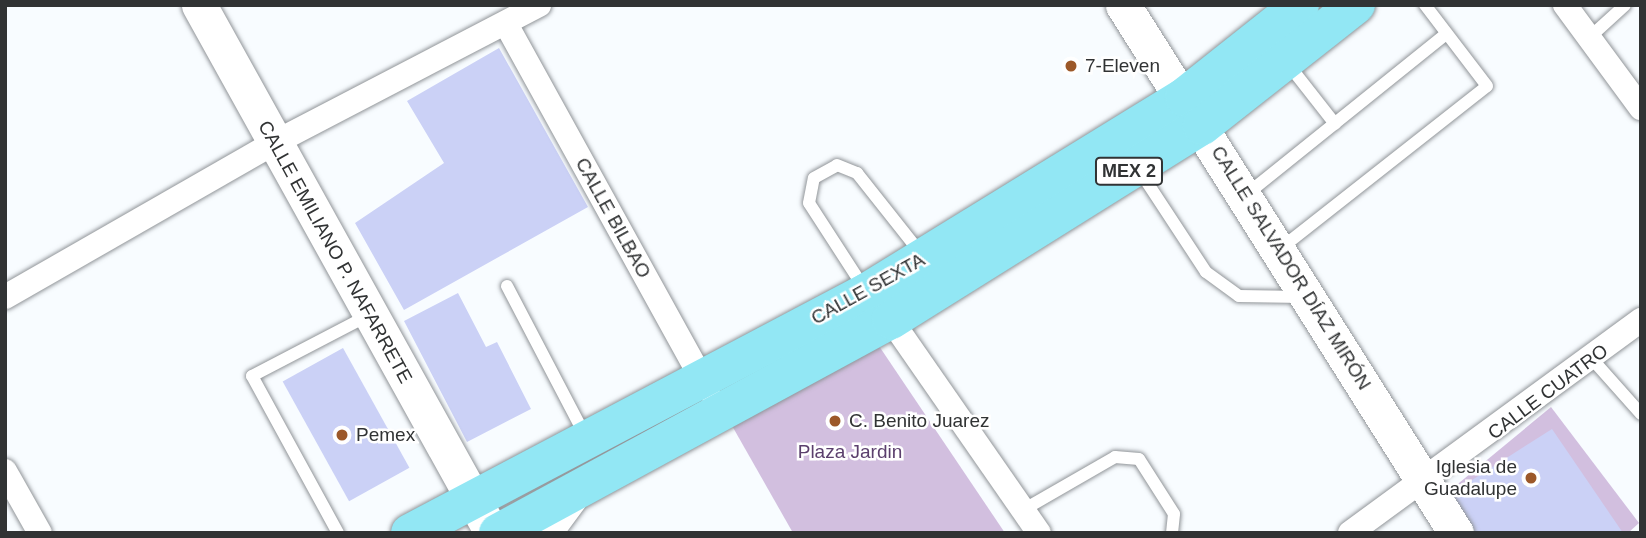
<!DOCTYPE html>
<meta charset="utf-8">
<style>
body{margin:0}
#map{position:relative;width:1646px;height:538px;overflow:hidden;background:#f8fcff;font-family:Helvetica,sans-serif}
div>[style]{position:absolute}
.green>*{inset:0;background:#d2bfdf}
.building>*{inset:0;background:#cbd1f6;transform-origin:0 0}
.roads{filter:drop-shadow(0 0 2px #919599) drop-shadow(0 0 2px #919599)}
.lane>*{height:12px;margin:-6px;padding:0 6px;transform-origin:6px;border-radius:6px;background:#fff}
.street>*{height:24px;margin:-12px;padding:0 12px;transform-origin:12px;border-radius:12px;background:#fff}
.secondary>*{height:35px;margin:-17.5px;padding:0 17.5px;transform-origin:17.5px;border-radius:17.5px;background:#fff}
.primary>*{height:38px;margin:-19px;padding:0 19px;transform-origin:19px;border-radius:19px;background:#92e7f4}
.dots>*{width:19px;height:19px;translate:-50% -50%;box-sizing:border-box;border:4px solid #fff;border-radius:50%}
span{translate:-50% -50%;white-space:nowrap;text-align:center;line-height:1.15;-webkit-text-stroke:5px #fff;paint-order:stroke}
.shield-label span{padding:2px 5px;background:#fff;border:2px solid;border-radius:5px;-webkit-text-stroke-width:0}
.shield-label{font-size:18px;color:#313334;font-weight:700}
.poi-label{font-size:19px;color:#313334}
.left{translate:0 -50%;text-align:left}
.right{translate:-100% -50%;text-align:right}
.street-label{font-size:19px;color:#313334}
.park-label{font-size:19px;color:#5b3f6d}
.frame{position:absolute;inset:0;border:7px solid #313334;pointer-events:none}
</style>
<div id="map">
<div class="green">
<div style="clip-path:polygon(877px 343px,1005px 533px,793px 533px,731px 424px)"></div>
<div style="clip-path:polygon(1551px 407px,1639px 523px,1628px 533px,1465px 533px,1442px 497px)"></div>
</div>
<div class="building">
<div style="clip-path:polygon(499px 48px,588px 207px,404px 310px,355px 223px,444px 163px,407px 101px)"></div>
<div style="clip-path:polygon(458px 293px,486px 347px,497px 342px,531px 409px,467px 442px,404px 321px)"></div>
<div style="left:343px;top:348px;width:137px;height:69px;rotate:61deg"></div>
<div style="clip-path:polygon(1552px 429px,1623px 533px,1472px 533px,1447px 496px)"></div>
</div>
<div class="roads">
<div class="lane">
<div style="left:1590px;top:37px;width:47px;rotate:-42.4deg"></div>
<div style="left:1288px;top:64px;width:76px;rotate:51.9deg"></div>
<div style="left:1139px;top:170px;width:122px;rotate:56.7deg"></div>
<div style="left:1206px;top:272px;width:41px;rotate:36deg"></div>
<div style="left:1239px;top:296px;width:64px;rotate:0.9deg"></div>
<div style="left:1247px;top:194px;width:255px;rotate:-38.8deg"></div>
<div style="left:1280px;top:249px;width:263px;rotate:-38.2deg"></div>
<div style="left:1487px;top:86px;width:102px;rotate:-127.4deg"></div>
<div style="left:507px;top:286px;width:170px;rotate:62.4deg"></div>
<div style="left:864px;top:288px;width:101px;rotate:-122.9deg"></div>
<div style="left:809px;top:203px;width:25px;rotate:-79deg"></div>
<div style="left:814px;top:178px;width:26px;rotate:-29deg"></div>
<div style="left:837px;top:165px;width:22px;rotate:22deg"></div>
<div style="left:857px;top:173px;width:105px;rotate:51.6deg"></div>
<div style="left:1593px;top:360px;width:72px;rotate:48.4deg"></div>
<div style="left:1023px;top:510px;width:106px;rotate:-29.9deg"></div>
<div style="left:1115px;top:457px;width:24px;rotate:5deg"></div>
<div style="left:1139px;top:459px;width:65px;rotate:57.5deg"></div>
<div style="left:1174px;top:514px;width:19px;rotate:96deg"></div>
<div style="left:338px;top:533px;width:179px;rotate:-118.7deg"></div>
<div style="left:252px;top:376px;width:132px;rotate:-27.5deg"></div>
</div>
<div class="street">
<div style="left:1565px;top:5px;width:128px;rotate:53.6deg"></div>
<div style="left:506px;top:24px;width:418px;rotate:61.1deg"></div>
<div style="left:5px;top:297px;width:310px;rotate:-29.8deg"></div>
<div style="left:274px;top:143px;width:299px;rotate:-27.5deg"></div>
<div style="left:891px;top:320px;width:259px;rotate:55.2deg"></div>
<div style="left:5px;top:471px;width:71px;rotate:60.6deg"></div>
<div style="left:551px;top:533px;width:49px;rotate:-53.4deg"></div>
<div style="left:1350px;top:533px;width:361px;rotate:-36.2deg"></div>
</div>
<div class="secondary">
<div style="left:199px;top:5px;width:604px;rotate:60.97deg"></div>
<div style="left:1123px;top:5px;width:624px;rotate:57.76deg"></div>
</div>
<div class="primary">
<div style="left:410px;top:533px;width:517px;rotate:-27.81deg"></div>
<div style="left:867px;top:292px;width:372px;rotate:-31.6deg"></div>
<div style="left:1184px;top:97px;width:148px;rotate:-38.4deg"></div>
<div style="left:498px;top:533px;width:447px;rotate:-28.5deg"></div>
<div style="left:891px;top:320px;width:367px;rotate:-32deg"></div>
<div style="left:1202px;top:126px;width:196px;rotate:-38.2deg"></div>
</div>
</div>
<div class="dots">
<div style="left:1071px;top:66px;background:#9c5829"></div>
<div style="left:835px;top:421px;background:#9c5829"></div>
<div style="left:342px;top:435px;background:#9c5829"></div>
<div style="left:1531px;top:478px;background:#9c5829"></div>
</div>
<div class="shield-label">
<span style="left:1129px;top:171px">MEX 2</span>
</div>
<div class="poi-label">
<span class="left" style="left:1085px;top:66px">7-Eleven</span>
<span class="left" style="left:849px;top:421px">C. Benito Juarez</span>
<span class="left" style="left:356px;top:435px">Pemex</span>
<span class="right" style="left:1517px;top:478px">Iglesia de<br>Guadalupe</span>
</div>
<div class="street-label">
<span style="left:613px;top:218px;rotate:61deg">CALLE BILBAO</span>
<span style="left:335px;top:252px;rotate:61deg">CALLE EMILIANO P. NAFARRETE</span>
<span style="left:1291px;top:268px;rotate:58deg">CALLE SALVADOR DÍAZ MIRÓN</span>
<span style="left:868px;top:289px;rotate:-29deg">CALLE SEXTA</span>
<span style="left:1548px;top:392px;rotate:-37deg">CALLE CUATRO</span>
</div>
<div class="park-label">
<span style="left:850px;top:452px">Plaza Jardin</span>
</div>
<div class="frame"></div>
</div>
